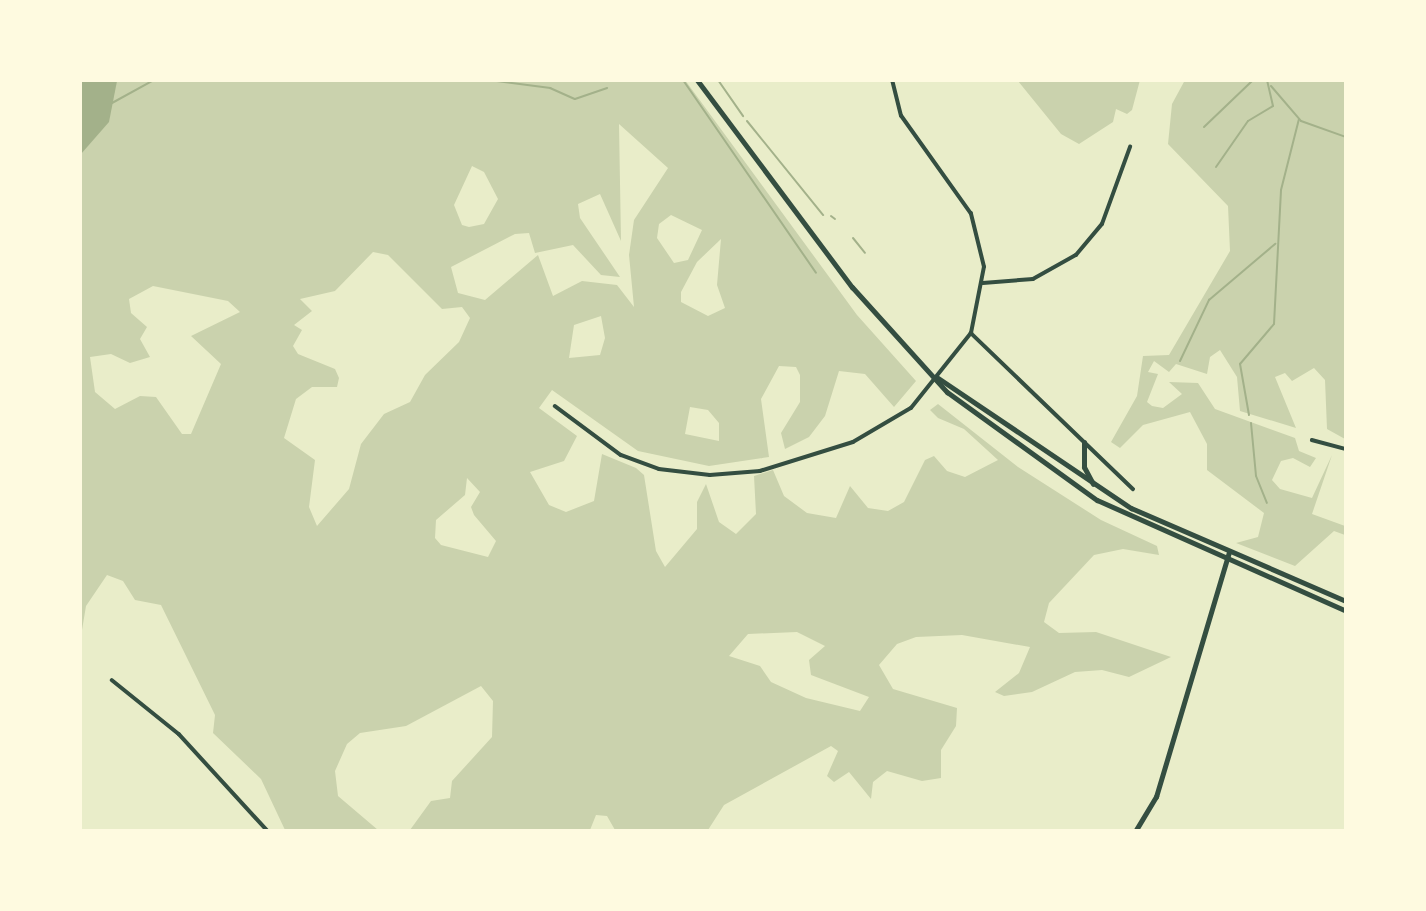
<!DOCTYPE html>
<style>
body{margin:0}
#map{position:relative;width:1426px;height:911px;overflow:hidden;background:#e9edc9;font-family:"DejaVu Sans",sans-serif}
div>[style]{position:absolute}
.green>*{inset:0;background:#cad2ad}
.water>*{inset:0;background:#a3b18a}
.stream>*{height:2px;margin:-1px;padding:0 1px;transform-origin:1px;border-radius:1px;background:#a3b18a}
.minor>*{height:3.5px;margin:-1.75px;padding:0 1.75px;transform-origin:1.75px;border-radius:1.75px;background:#344e41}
.tertiary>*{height:4.5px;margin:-2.25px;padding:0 2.25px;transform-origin:2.25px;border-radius:2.25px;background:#344e41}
.trunk>*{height:5px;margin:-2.5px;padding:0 2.5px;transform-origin:2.5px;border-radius:2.5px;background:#344e41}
span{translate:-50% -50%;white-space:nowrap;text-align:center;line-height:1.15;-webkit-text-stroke:7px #fefae0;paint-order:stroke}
.frame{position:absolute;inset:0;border:82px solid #fefae0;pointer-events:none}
</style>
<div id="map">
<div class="green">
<div style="clip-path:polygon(evenodd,685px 80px,857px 315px,916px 381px,894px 407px,865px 374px,839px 371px,825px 416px,809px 437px,785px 449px,781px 433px,800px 402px,800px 375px,796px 367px,779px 366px,761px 399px,769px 457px,709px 466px,638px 451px,552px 390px,539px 408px,577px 436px,564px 461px,530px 472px,549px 505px,566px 512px,594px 501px,602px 454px,636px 468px,644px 475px,656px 551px,665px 567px,697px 529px,697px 502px,706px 484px,719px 522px,736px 534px,756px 514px,754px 476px,773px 470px,784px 496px,807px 513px,836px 518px,850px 486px,868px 508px,888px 511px,904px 502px,925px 460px,934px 456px,947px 471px,965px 477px,998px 460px,964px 429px,938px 418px,930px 410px,938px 404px,1018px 467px,1101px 520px,1157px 546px,1159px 555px,1123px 549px,1094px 555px,1049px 603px,1044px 622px,1059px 633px,1096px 632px,1171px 657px,1129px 677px,1102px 670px,1075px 672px,1032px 692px,1004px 696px,995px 692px,1019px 673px,1030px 647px,962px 635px,916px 637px,897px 644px,879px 665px,893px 689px,957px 708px,956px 726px,941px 750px,941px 778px,922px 781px,887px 771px,873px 782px,871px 799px,849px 772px,834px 782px,827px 776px,838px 751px,831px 746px,724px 805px,708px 830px,615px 830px,607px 816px,596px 815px,590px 830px,410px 830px,431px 801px,450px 798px,452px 781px,492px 737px,493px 701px,481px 686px,406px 726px,360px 733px,347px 744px,335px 771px,338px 796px,378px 830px,285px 830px,261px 779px,213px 733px,215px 715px,161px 605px,135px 600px,123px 581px,107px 575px,86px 606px,81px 636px,81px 81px,685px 80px,619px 124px,668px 168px,634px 220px,629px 255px,634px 307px,617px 285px,582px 281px,553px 296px,538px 255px,485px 300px,458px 293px,451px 267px,515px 234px,529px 233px,535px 253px,573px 245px,601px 275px,620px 277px,580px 218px,578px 204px,600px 194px,621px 241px,619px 124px,685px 80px,472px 166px,484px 172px,498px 199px,484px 224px,469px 227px,462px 225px,454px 205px,472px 166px,685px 80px,671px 215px,702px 230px,688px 260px,674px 263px,657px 238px,659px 224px,671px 215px,685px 80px,721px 239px,717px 285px,725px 308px,708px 316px,681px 302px,681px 292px,697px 262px,721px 239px,685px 80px,373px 252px,388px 255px,442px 309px,462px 307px,470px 318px,459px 342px,425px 375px,410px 402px,384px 414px,361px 444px,349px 489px,317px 526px,309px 507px,315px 460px,284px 438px,296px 399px,312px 387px,337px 387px,339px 378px,335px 369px,298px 354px,293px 346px,302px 330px,294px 325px,312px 311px,300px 299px,335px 291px,373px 252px,685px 80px,153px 286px,228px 301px,240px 312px,191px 336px,221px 364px,191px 434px,182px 434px,156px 397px,140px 396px,115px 409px,95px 392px,90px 357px,111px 354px,130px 363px,150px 357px,140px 339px,147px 327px,131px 313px,129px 299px,153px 286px,685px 80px,601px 316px,605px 338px,600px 355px,569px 358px,574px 325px,601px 316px,685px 80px,690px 407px,708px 410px,719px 423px,719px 441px,685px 434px,690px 407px,685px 80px,467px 478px,480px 492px,471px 507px,474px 515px,496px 541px,488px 557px,441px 545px,435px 538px,436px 520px,465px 495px,467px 478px,685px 80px,797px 632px,825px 646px,809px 660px,811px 675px,869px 697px,860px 711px,806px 698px,771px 682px,760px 666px,729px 656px,748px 634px,797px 632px)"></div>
<div style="clip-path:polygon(1140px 80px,1132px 110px,1127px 114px,1116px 109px,1113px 122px,1079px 144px,1061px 134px,1018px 81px)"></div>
<div style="clip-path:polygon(1185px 80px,1345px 81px,1345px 439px,1327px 429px,1325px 380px,1314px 368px,1292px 381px,1285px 373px,1275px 377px,1296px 428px,1240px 411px,1237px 377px,1220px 350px,1210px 357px,1207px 374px,1176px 364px,1169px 372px,1154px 361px,1148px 372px,1158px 374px,1147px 402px,1152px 406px,1163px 408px,1182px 394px,1169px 382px,1198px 383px,1215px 409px,1295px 438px,1299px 451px,1316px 458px,1310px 467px,1293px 458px,1281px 461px,1272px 480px,1280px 489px,1312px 498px,1332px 455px,1312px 514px,1345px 526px,1345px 535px,1334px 531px,1295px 566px,1236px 543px,1258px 537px,1264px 513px,1207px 470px,1207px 444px,1190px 412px,1143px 425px,1120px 448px,1111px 442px,1137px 396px,1143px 356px,1169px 355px,1230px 251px,1228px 206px,1168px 144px,1172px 104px)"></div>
</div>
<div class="water">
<div style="clip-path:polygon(81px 80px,117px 81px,109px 122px,81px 154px)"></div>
</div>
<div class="stream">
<div style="left:196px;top:80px;width:9px"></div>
<div style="left:489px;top:80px;width:62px;rotate:7.5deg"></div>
<div style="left:550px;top:88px;width:27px;rotate:24deg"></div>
<div style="left:575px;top:99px;width:34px;rotate:-19deg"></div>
<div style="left:683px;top:80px;width:234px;rotate:55.4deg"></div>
<div style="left:718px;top:80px;width:44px;rotate:55.2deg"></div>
<div style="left:1271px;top:86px;width:46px;rotate:49.4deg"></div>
<div style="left:1301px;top:121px;width:48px;rotate:19.6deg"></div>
<div style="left:112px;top:103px;width:48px;rotate:-28.7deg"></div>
<div style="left:747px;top:121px;width:121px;rotate:51deg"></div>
<div style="left:1204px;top:127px;width:68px;rotate:-43.8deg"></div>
<div style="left:1216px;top:167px;width:56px;rotate:-55.2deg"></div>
<div style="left:1248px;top:121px;width:29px;rotate:-31deg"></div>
<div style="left:1273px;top:106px;width:27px;rotate:-103deg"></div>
<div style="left:831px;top:216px;width:5px;rotate:37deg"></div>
<div style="left:853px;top:238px;width:19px;rotate:51deg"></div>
<div style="left:1180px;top:361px;width:68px;rotate:-64.6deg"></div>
<div style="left:1209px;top:300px;width:87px;rotate:-40.3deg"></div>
<div style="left:1249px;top:415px;width:52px;rotate:-100deg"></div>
<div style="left:1240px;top:364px;width:52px;rotate:-49.6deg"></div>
<div style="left:1274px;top:324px;width:134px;rotate:-87deg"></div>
<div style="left:1281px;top:190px;width:73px;rotate:-75.8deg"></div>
<div style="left:1251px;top:423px;width:53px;rotate:84.6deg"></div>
<div style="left:1256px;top:476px;width:29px;rotate:68deg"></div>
</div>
<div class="minor">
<div style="left:983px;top:283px;width:50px;rotate:-4.6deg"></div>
<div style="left:1033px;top:279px;width:49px;rotate:-29.2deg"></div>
<div style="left:1076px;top:255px;width:40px;rotate:-50deg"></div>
<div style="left:1102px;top:224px;width:82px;rotate:-70deg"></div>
<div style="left:971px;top:333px;width:225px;rotate:43.9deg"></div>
<div style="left:555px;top:406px;width:82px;rotate:36.6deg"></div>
<div style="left:621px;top:455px;width:40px;rotate:20.2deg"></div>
<div style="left:659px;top:469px;width:51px;rotate:6.7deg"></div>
<div style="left:710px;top:475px;width:50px;rotate:-4.6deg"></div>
<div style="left:760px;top:471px;width:97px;rotate:-17.3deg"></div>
<div style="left:853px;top:442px;width:67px;rotate:-30.4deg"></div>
<div style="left:911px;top:408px;width:96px;rotate:-51.3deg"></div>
<div style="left:971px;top:333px;width:67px;rotate:-78.9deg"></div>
<div style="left:984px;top:267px;width:55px;rotate:-103.8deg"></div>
<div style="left:971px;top:214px;width:120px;rotate:-125.5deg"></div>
<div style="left:901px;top:116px;width:37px;rotate:-104deg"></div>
<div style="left:1312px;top:440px;width:35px;rotate:15deg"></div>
<div style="left:112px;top:680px;width:86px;rotate:38.9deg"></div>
<div style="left:179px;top:734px;width:130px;rotate:47.5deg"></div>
</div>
<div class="tertiary">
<div style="left:1136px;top:830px;width:39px;rotate:-59deg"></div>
<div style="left:1156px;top:797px;width:256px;rotate:-73.4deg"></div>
</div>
<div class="trunk">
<div style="left:697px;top:80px;width:259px;rotate:53.2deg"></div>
<div style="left:852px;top:287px;width:142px;rotate:47.9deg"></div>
<div style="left:947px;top:392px;width:185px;rotate:35.8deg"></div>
<div style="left:1097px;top:500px;width:273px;rotate:24deg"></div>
<div style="left:938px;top:378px;width:233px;rotate:34deg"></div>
<div style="left:1131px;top:508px;width:234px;rotate:23.4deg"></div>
<div style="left:1084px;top:442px;width:25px;rotate:90deg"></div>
<div style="left:1084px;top:467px;width:19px;rotate:62deg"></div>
</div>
<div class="frame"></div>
</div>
